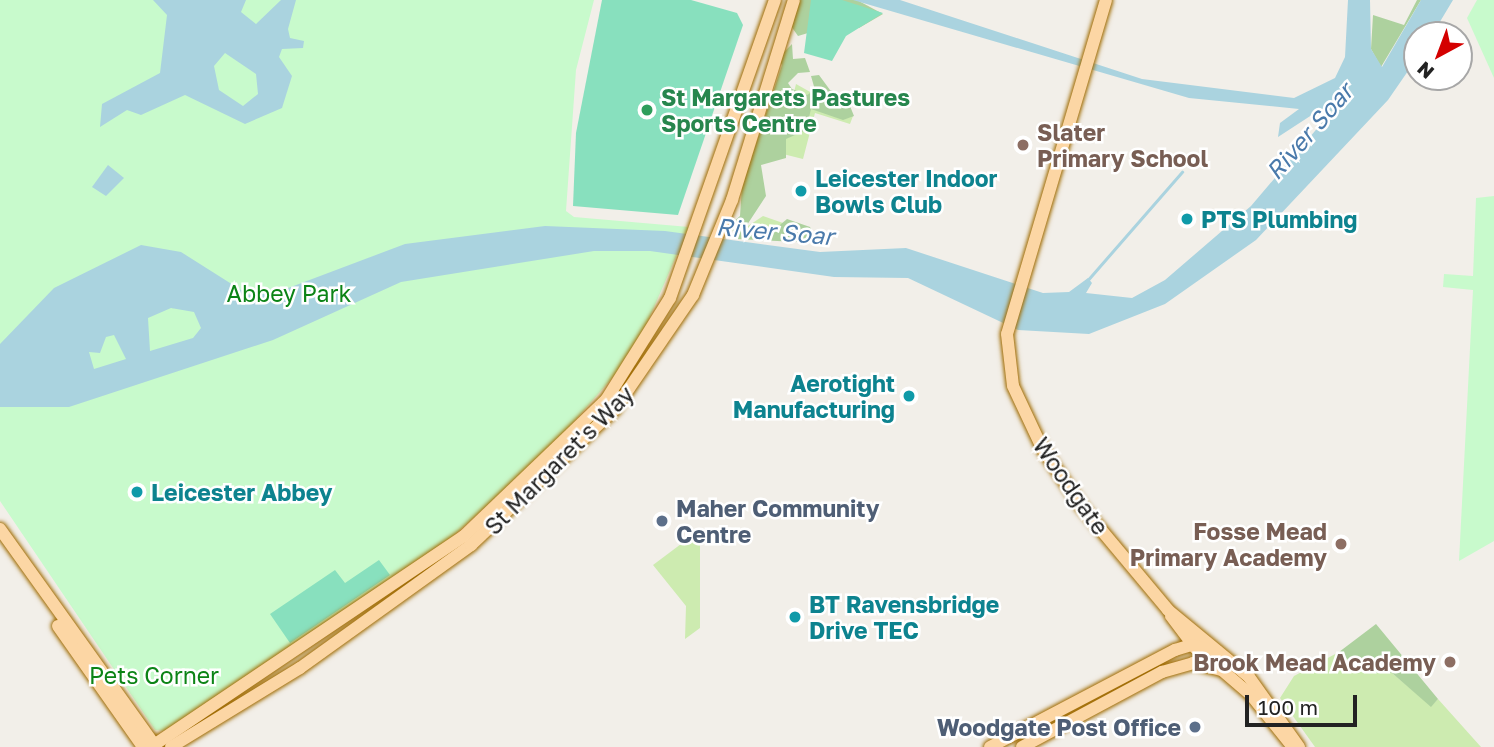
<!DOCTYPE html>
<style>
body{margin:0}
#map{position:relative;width:1494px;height:747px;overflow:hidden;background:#f2efe9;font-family:"Golos Text",sans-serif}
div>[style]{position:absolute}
.grass>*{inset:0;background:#cdebb0}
.forest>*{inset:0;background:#add19e}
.park>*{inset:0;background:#c8facc}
.pitch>*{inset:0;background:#88e0be}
.water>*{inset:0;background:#aad3df}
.stream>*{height:2.5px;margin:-1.25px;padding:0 1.25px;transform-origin:1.25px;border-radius:1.25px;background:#aad3df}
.roads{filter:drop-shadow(0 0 2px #a06b00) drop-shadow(0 0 2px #a06b00)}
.major>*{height:12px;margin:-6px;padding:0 6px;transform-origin:6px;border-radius:6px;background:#fcd6a4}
.dots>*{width:19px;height:19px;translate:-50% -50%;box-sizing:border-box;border:4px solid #fff;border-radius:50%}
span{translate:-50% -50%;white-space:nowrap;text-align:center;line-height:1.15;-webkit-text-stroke:5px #fff;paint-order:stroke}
.leisure-label{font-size:23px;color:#27864d;font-weight:700}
.left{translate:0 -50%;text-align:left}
.education-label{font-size:23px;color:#785e54;font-weight:700}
.right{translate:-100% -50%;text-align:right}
.culture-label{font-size:23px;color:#0d838f;font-weight:700}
.park-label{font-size:23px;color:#0c8416}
.street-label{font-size:23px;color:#222}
.service-label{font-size:23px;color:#4e5e75;font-weight:700}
.water-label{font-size:24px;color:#4a7aab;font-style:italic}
.north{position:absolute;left:1403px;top:21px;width:70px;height:70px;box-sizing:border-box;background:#fff;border:2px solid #a7a7a7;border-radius:50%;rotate:221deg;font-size:19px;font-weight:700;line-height:28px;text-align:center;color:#222}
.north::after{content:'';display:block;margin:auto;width:24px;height:32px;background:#d40000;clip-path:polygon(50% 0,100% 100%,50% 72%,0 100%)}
.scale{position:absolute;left:1245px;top:695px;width:112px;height:32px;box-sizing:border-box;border:4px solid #222;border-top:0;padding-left:9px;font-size:21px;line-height:24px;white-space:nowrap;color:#222;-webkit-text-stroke:5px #fff;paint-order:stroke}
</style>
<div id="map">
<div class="grass">
<div style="clip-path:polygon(796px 84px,853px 116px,850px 124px,815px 113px,803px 159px,779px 153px)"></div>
<div style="clip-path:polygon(763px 216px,783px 223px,782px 228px,745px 228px)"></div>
<div style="clip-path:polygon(689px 538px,700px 538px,700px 628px,685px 639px,686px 606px,653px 565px)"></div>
<div style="clip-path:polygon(1339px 652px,1364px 673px,1392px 673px,1431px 706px,1438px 699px,1481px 747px,1315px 747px,1280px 698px,1294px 676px)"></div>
</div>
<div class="forest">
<div style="clip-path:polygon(797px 0,857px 0,883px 14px,859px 28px,812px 12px,808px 33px,798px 36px,791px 26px)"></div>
<div style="clip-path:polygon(1417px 0,1421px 0,1381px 67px,1371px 49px,1373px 15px,1404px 25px)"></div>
<div style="clip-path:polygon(792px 44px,793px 59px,805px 58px,810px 72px,798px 73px,788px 83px,792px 89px,807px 95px,815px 90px,811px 76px,819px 75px,830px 90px,849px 96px,847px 104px,830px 102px,850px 106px,854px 116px,843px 120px,811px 109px,806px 130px,786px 139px,786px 158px,761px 165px,766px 196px,745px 228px,774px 230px,787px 219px,810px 227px,818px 243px,737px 239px,730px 225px,740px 216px,742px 186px,782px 65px,777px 59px)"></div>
<div style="clip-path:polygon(1376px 624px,1438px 699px,1431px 707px,1392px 673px,1364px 673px,1339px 652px)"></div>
</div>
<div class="park">
<div style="clip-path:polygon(0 0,594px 0,576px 70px,566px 211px,574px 217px,689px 227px,634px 353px,550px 449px,444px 544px,167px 731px,155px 730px,0 501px)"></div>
<div style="clip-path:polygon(1477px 0,1494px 0,1494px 78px,1467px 18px)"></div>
<div style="clip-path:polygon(1494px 196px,1494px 541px,1459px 561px,1473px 290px,1443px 287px,1444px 274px,1473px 276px,1476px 198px)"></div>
</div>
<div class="pitch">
<div style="clip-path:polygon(602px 0,691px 0,737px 13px,743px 25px,678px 215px,573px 206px,576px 133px)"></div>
<div style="clip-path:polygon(811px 0,842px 0,883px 13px,846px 36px,832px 61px,804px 53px)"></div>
<div style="clip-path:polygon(379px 560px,390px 575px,290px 643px,270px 614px,335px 570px,345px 583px)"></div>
</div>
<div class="water">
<div style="clip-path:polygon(evenodd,153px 0,246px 0,241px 12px,256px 24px,281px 0,296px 0,288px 29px,290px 38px,304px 41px,303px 48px,282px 49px,279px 57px,292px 76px,282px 108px,245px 124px,185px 95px,141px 115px,127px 110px,100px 127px,102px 104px,160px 73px,167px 15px,153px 0,225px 53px,256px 74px,258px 94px,243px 106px,219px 90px,214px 66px,225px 53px)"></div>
<div style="clip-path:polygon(evenodd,853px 0,900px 0,1142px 79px,1294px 98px,1335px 78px,1345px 57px,1348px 0,1370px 0,1371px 49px,1382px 67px,1421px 0,1453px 0,1432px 35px,1417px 35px,1417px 58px,1388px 100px,1256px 240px,1165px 304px,1089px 334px,1018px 330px,908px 278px,834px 277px,650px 251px,594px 251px,401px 282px,273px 340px,69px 407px,0 407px,0 344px,54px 288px,141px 245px,181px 252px,249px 295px,275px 293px,405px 244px,545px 226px,665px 231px,820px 252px,906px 248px,1043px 293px,1069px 292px,1088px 278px,1092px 283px,1086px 293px,1132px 298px,1165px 280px,1251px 206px,1332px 111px,1321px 109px,1278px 137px,1280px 123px,1299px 109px,1189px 98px,853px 0,171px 308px,194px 312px,201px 328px,193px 338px,150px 351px,148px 318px,171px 308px,853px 0,114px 335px,126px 359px,94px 369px,89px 352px,100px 353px,106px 337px,114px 335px)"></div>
<div style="clip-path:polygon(108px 165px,124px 178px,106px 196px,92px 187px)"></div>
</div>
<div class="stream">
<div style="left:1086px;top:282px;width:146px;rotate:-48.9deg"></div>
</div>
<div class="roads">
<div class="major">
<div style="left:1106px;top:0;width:348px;rotate:106.5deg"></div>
<div style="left:1007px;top:334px;width:52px;rotate:83.4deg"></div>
<div style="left:1013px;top:386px;width:68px;rotate:64.9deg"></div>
<div style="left:1042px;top:448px;width:71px;rotate:55.9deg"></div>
<div style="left:1082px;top:507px;width:134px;rotate:50.1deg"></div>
<div style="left:1168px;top:610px;width:105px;rotate:39.6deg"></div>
<div style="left:1249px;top:677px;width:86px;rotate:54.5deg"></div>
<div style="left:0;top:529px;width:268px;rotate:54.4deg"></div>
<div style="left:1171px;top:616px;width:41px;rotate:52.9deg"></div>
<div style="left:58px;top:626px;width:148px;rotate:54.9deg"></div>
<div style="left:1216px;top:665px;width:46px;rotate:40.6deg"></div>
<div style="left:1251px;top:695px;width:67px;rotate:51.1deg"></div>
<div style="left:151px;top:747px;width:377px;rotate:-34deg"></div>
<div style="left:464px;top:536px;width:197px;rotate:-43.8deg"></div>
<div style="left:606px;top:400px;width:120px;rotate:-57.9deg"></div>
<div style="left:670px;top:298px;width:316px;rotate:-70.6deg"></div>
<div style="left:171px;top:747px;width:151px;rotate:-31.5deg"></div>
<div style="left:300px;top:668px;width:211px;rotate:-35.7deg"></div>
<div style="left:471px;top:545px;width:198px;rotate:-43.4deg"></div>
<div style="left:615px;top:409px;width:138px;rotate:-55.6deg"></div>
<div style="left:693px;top:295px;width:103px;rotate:-67.7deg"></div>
<div style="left:732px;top:200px;width:209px;rotate:-72.8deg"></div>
<div style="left:990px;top:747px;width:209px;rotate:-27.7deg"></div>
<div style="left:1175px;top:650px;width:17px;rotate:-17deg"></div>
<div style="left:1191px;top:645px;width:27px;rotate:13deg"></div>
<div style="left:1022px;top:747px;width:159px;rotate:-28.2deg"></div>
<div style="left:1162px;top:672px;width:32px;rotate:-16deg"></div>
<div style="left:1193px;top:663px;width:30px;rotate:14deg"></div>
</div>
</div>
<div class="dots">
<div style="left:647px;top:110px;background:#2e9e5b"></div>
<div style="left:1023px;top:145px;background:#8d6e63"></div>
<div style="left:801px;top:191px;background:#0f9aa8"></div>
<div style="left:1187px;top:219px;background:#0f9aa8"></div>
<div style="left:909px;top:396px;background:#0f9aa8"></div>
<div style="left:137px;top:492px;background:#0f9aa8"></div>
<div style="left:662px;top:521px;background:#5c6f8a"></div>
<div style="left:1341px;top:544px;background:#8d6e63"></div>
<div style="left:795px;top:617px;background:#0f9aa8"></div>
<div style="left:1450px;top:662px;background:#8d6e63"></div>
<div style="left:1195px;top:727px;background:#5c6f8a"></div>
</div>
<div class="leisure-label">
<span class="left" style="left:661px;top:110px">St Margarets Pastures<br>Sports Centre</span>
</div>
<div class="education-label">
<span class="left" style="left:1037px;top:145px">Slater<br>Primary School</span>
<span class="right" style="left:1327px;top:544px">Fosse Mead<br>Primary Academy</span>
<span class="right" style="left:1436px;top:662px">Brook Mead Academy</span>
</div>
<div class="culture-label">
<span class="left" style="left:815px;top:191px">Leicester Indoor<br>Bowls Club</span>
<span class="left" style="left:1201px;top:219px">PTS Plumbing</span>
<span class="right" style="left:895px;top:396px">Aerotight<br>Manufacturing</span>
<span class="left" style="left:151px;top:492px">Leicester Abbey</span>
<span class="left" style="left:809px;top:617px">BT Ravensbridge<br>Drive TEC</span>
</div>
<div class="park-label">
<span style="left:289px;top:293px">Abbey Park</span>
<span style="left:154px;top:675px">Pets Corner</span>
</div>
<div class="street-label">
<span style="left:559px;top:460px;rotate:-45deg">St Margaret's Way</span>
<span style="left:1071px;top:486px;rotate:55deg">Woodgate</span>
</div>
<div class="service-label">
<span class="left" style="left:676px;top:521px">Maher Community<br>Centre</span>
<span class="right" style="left:1181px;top:727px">Woodgate Post Office</span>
</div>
<div class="water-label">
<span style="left:1309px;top:131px;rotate:-49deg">River Soar</span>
<span style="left:775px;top:231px;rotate:5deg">River Soar</span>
</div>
<div class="north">N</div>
<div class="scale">100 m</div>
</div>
